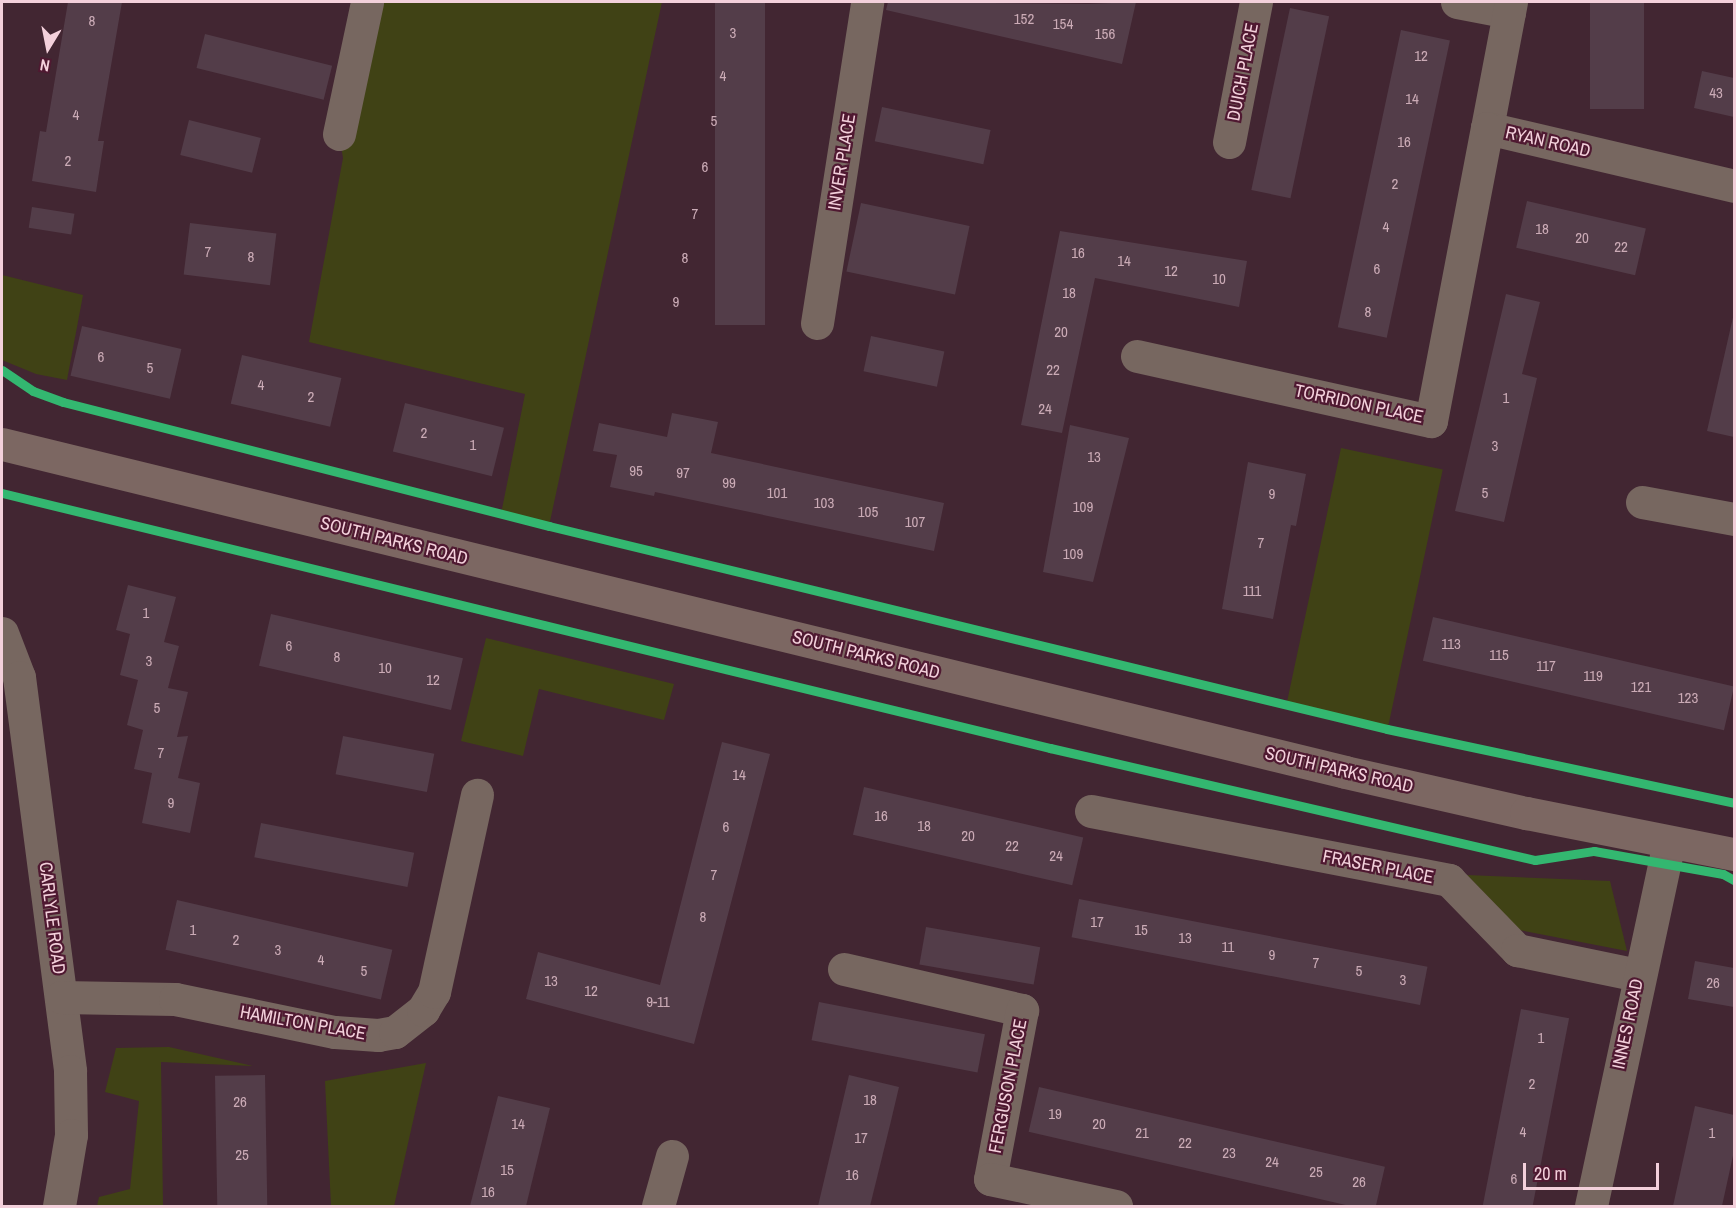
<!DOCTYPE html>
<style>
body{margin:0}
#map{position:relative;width:1736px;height:1208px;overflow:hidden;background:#422632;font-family:"Archivo Narrow",sans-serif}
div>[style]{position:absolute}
.green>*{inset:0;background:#404215;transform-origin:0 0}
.building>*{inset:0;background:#533d49;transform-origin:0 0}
.street>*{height:33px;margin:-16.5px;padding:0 16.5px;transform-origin:16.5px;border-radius:16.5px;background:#776760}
.secondary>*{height:33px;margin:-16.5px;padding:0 16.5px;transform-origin:16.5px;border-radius:16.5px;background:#7c6762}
.cycleway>*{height:9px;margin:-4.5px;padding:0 4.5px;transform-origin:4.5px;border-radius:4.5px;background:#33b770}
span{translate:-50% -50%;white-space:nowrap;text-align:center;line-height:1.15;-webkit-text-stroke:4.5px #4f1931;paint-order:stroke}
.number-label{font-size:15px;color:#cbabb6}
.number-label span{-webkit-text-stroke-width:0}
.street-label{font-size:18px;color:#f3d0db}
.frame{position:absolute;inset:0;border:3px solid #f3d0db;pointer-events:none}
.north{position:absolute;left:18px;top:18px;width:60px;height:60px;-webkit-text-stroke:4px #4f1931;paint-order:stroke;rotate:190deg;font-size:16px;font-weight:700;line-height:24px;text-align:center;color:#f3d0db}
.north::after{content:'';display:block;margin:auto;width:21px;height:27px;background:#f3d0db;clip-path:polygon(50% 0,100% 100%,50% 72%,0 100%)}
.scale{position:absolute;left:1523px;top:1163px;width:136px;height:27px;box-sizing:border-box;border:3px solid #f3d0db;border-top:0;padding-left:8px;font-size:18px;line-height:21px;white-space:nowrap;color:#f3d0db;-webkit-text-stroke:4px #4f1931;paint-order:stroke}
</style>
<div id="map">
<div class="green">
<div style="clip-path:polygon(367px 2px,662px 2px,549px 526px,501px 514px,525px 394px,309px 342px,343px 158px,339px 134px)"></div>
<div style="clip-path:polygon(2px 275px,83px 295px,67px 380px,36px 374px,2px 360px)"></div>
<div style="left:1341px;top:448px;width:104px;height:262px;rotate:12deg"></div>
<div style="clip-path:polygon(486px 638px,674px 684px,664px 720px,539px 689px,523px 756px,461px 741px)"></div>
<div style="clip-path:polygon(1467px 875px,1610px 881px,1627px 951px,1519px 930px)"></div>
<div style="clip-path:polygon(169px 1047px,253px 1066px,161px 1062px,163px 1206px,97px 1206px,99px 1197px,130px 1189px,139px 1101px,105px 1092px,116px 1048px)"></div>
<div style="clip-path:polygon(426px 1063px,394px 1206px,331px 1206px,325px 1081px)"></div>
</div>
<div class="building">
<div style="clip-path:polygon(68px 2px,122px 2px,98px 141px,104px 141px,96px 192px,32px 181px,40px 131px,46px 132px)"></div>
<div style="left:715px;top:2px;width:50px;height:323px"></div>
<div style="clip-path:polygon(888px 2px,1088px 4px,1136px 2px,1122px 64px,886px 10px)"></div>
<div style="left:1590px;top:2px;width:54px;height:107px"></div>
<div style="left:1290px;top:8px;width:40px;height:186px;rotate:12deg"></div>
<div style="left:1401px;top:30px;width:50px;height:304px;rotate:12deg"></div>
<div style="left:205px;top:34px;width:131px;height:35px;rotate:14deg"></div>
<div style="clip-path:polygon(1702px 71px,1734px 78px,1734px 117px,1694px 108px)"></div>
<div style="left:882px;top:107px;width:111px;height:35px;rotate:12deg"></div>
<div style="left:189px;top:120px;width:74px;height:36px;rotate:14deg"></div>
<div style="left:1527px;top:201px;width:122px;height:48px;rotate:13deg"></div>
<div style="left:861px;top:203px;width:111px;height:70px;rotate:12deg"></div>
<div style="left:32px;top:207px;width:43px;height:21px;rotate:9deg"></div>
<div style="left:190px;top:223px;width:87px;height:52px;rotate:7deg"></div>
<div style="clip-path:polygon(1060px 231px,1247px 261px,1239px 307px,1095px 278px,1062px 433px,1021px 425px)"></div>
<div style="clip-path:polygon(1506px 294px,1540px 302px,1522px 374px,1537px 378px,1504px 522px,1455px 511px)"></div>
<div style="clip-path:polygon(1734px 313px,1734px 437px,1707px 431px)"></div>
<div style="left:82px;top:326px;width:102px;height:51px;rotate:13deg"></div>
<div style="left:871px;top:336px;width:75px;height:36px;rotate:12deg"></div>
<div style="left:242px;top:355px;width:102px;height:50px;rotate:13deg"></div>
<div style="left:405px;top:403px;width:102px;height:50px;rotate:14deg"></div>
<div style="clip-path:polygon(672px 413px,718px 422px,711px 453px,944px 503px,934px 551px,655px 492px,654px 496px,610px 487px,617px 455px,593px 451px,599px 423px,667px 437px)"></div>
<div style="clip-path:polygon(1070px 425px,1129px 438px,1093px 582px,1043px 572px)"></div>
<div style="clip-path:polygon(1248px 462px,1306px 474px,1296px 526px,1291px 525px,1273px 619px,1222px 609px)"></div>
<div style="clip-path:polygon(128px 585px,176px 597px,164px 642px,179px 646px,168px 688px,188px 692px,177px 737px,188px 736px,178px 778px,200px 783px,190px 833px,142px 823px,152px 773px,134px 769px,143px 730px,127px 725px,138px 680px,120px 675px,130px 634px,116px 630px)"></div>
<div style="left:271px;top:614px;width:197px;height:53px;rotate:13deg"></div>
<div style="left:1433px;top:617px;width:309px;height:45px;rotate:13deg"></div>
<div style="left:343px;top:736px;width:93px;height:39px;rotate:11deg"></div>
<div style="clip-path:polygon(722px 742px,770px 754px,694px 1044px,526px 999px,538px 952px,660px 985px)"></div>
<div style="left:864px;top:787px;width:225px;height:49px;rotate:13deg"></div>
<div style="left:261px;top:823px;width:156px;height:35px;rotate:11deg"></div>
<div style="left:1079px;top:899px;width:355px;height:39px;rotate:11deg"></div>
<div style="left:177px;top:900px;width:221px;height:51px;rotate:13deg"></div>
<div style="left:926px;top:927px;width:116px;height:38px;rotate:10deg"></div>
<div style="clip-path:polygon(1695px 961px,1734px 968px,1734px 1007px,1688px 999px)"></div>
<div style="left:819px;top:1002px;width:169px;height:39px;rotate:11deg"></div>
<div style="left:1521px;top:1009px;width:49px;height:200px;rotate:11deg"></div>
<div style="left:265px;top:1075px;width:131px;height:50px;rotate:89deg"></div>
<div style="clip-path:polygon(849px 1075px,899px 1087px,890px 1125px,870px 1206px,818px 1206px)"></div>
<div style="left:1039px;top:1087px;width:355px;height:46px;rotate:13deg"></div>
<div style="clip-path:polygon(498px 1096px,550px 1108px,526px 1206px,470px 1206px)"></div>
<div style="clip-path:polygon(1695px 1106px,1734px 1115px,1734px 1151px,1722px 1206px,1673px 1206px)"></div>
</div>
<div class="street">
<div style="left:1457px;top:2px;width:53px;rotate:10.9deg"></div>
<div style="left:1511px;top:2px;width:128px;rotate:100.8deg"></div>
<div style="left:1487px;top:128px;width:254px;rotate:13.2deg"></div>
<div style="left:339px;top:134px;width:135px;rotate:-78deg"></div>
<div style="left:1229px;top:142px;width:143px;rotate:-79.1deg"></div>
<div style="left:817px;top:323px;width:325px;rotate:-81.1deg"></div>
<div style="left:1137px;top:356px;width:301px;rotate:12.5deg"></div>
<div style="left:1431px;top:421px;width:298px;rotate:-79.2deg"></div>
<div style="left:1642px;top:502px;width:94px;rotate:10.5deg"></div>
<div style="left:2px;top:633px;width:47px;rotate:68.9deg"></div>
<div style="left:19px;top:677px;width:397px;rotate:82.6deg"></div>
<div style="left:70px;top:1071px;width:64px;rotate:89.1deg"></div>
<div style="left:71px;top:1135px;width:72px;rotate:99.6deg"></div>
<div style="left:1091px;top:811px;width:365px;rotate:10.9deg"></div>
<div style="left:1449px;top:880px;width:98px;rotate:45.8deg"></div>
<div style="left:1517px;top:950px;width:124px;rotate:11.7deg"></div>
<div style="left:844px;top:969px;width:183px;rotate:13deg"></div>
<div style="left:1022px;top:1010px;width:172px;rotate:100.7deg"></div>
<div style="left:990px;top:1179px;width:129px;rotate:12.1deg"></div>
<div style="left:61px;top:997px;width:114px;rotate:1deg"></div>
<div style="left:175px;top:999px;width:163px;rotate:11.7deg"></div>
<div style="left:335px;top:1032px;width:43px;rotate:4deg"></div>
<div style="left:378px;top:1035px;width:17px;rotate:-10deg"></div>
<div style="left:395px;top:1032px;width:36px;rotate:-38deg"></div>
<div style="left:423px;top:1010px;width:21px;rotate:-59deg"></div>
<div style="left:434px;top:992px;width:202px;rotate:-77.7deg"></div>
<div style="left:658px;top:1206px;width:52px;rotate:-74.4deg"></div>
<div style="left:1591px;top:1206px;width:372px;rotate:-77.9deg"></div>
</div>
<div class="secondary">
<div style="left:2px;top:444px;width:1382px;rotate:13.72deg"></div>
<div style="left:1345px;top:772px;width:186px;rotate:12.8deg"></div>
<div style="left:1526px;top:813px;width:212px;rotate:11.2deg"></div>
</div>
<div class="cycleway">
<div style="left:2px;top:370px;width:37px;rotate:34deg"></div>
<div style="left:33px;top:391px;width:32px;rotate:20deg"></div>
<div style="left:63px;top:402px;width:502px;rotate:14.31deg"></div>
<div style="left:549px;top:526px;width:862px;rotate:13.62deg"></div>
<div style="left:1387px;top:729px;width:355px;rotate:12deg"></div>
<div style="left:2px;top:493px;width:1079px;rotate:13.68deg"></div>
<div style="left:1050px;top:748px;width:498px;rotate:13deg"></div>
<div style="left:1535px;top:860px;width:60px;rotate:-8.7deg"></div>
<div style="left:1594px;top:851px;width:131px;rotate:10.1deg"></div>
<div style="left:1723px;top:874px;width:13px;rotate:29deg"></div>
</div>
<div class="number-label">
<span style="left:1024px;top:19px">152</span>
<span style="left:92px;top:21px">8</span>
<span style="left:1063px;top:24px">154</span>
<span style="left:733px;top:33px">3</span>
<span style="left:1105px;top:34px">156</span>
<span style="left:1421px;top:56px">12</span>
<span style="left:723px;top:76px">4</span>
<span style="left:1716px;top:93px">43</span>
<span style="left:1412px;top:99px">14</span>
<span style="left:76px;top:115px">4</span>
<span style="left:714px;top:121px">5</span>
<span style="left:1404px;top:142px">16</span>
<span style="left:68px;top:161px">2</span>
<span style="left:705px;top:167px">6</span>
<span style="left:1395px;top:184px">2</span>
<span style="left:695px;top:214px">7</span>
<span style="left:1386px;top:227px">4</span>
<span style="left:1542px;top:229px">18</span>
<span style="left:1582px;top:238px">20</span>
<span style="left:1621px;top:247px">22</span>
<span style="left:208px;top:252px">7</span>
<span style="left:1078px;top:253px">16</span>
<span style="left:251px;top:257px">8</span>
<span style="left:685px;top:258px">8</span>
<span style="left:1124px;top:261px">14</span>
<span style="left:1377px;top:269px">6</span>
<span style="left:1171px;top:271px">12</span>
<span style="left:1219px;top:279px">10</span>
<span style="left:1069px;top:293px">18</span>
<span style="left:676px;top:302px">9</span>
<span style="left:1368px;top:312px">8</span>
<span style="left:1061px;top:332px">20</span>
<span style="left:101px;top:357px">6</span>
<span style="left:150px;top:368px">5</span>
<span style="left:1053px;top:370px">22</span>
<span style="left:261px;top:385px">4</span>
<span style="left:311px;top:397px">2</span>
<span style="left:1506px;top:398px">1</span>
<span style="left:1045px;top:409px">24</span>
<span style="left:424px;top:433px">2</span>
<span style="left:473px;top:445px">1</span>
<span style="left:1495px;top:446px">3</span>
<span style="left:1094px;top:457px">13</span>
<span style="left:636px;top:471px">95</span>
<span style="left:683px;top:473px">97</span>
<span style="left:729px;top:483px">99</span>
<span style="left:777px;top:493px">101</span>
<span style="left:1485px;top:493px">5</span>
<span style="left:1272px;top:494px">9</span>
<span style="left:824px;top:503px">103</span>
<span style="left:1083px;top:507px">109</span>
<span style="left:868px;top:512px">105</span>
<span style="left:915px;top:522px">107</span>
<span style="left:1261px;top:543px">7</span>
<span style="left:1073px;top:554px">109</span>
<span style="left:1252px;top:591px">111</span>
<span style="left:146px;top:613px">1</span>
<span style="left:1451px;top:644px">113</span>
<span style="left:289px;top:646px">6</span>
<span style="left:1499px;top:655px">115</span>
<span style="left:337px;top:657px">8</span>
<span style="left:149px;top:661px">3</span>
<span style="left:1546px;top:666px">117</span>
<span style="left:385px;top:668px">10</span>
<span style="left:1593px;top:676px">119</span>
<span style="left:433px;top:680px">12</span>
<span style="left:1641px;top:687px">121</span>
<span style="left:1688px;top:698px">123</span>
<span style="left:157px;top:708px">5</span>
<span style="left:161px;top:753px">7</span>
<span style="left:739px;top:775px">14</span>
<span style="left:171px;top:803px">9</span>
<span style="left:881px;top:816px">16</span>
<span style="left:924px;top:826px">18</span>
<span style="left:726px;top:827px">6</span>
<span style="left:968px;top:836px">20</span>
<span style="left:1012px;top:846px">22</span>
<span style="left:1056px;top:856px">24</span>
<span style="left:714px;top:875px">7</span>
<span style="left:703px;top:917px">8</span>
<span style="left:1097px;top:922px">17</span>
<span style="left:193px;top:930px">1</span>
<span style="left:1141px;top:930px">15</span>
<span style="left:1185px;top:938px">13</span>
<span style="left:236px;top:940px">2</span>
<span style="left:1228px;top:947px">11</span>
<span style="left:278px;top:950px">3</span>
<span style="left:1272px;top:955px">9</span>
<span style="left:321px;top:960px">4</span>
<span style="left:1316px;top:963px">7</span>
<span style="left:364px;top:971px">5</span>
<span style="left:1359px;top:971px">5</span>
<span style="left:1403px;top:980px">3</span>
<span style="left:551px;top:981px">13</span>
<span style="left:1713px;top:983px">26</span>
<span style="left:591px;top:991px">12</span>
<span style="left:658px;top:1002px">9-11</span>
<span style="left:1541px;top:1038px">1</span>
<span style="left:1532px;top:1084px">2</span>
<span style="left:870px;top:1100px">18</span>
<span style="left:240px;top:1102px">26</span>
<span style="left:1055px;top:1114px">19</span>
<span style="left:518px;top:1124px">14</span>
<span style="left:1099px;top:1124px">20</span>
<span style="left:1523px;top:1132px">4</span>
<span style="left:1142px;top:1133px">21</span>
<span style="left:1712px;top:1133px">1</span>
<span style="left:861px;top:1138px">17</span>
<span style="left:1185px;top:1143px">22</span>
<span style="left:1229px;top:1153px">23</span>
<span style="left:242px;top:1155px">25</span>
<span style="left:1272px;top:1162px">24</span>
<span style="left:507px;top:1170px">15</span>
<span style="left:1316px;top:1172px">25</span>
<span style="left:852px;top:1175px">16</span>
<span style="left:1514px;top:1179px">6</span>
<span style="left:1359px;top:1182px">26</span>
<span style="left:488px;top:1192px">16</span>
</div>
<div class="street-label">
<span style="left:1243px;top:72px;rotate:-79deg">DUICH PLACE</span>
<span style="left:1548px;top:142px;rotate:13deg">RYAN ROAD</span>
<span style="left:842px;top:162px;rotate:-81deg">INVER PLACE</span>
<span style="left:1359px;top:404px;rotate:12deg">TORRIDON PLACE</span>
<span style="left:394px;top:541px;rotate:14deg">SOUTH PARKS ROAD</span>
<span style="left:866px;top:655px;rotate:14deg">SOUTH PARKS ROAD</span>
<span style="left:1339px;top:770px;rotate:13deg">SOUTH PARKS ROAD</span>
<span style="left:1378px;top:867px;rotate:11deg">FRASER PLACE</span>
<span style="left:52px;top:918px;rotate:83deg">CARLYLE ROAD</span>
<span style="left:303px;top:1023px;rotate:10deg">HAMILTON PLACE</span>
<span style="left:1628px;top:1024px;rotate:-78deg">INNES ROAD</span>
<span style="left:1008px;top:1086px;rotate:-79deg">FERGUSON PLACE</span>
</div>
<div class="frame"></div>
<div class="north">N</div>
<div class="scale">20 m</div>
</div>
